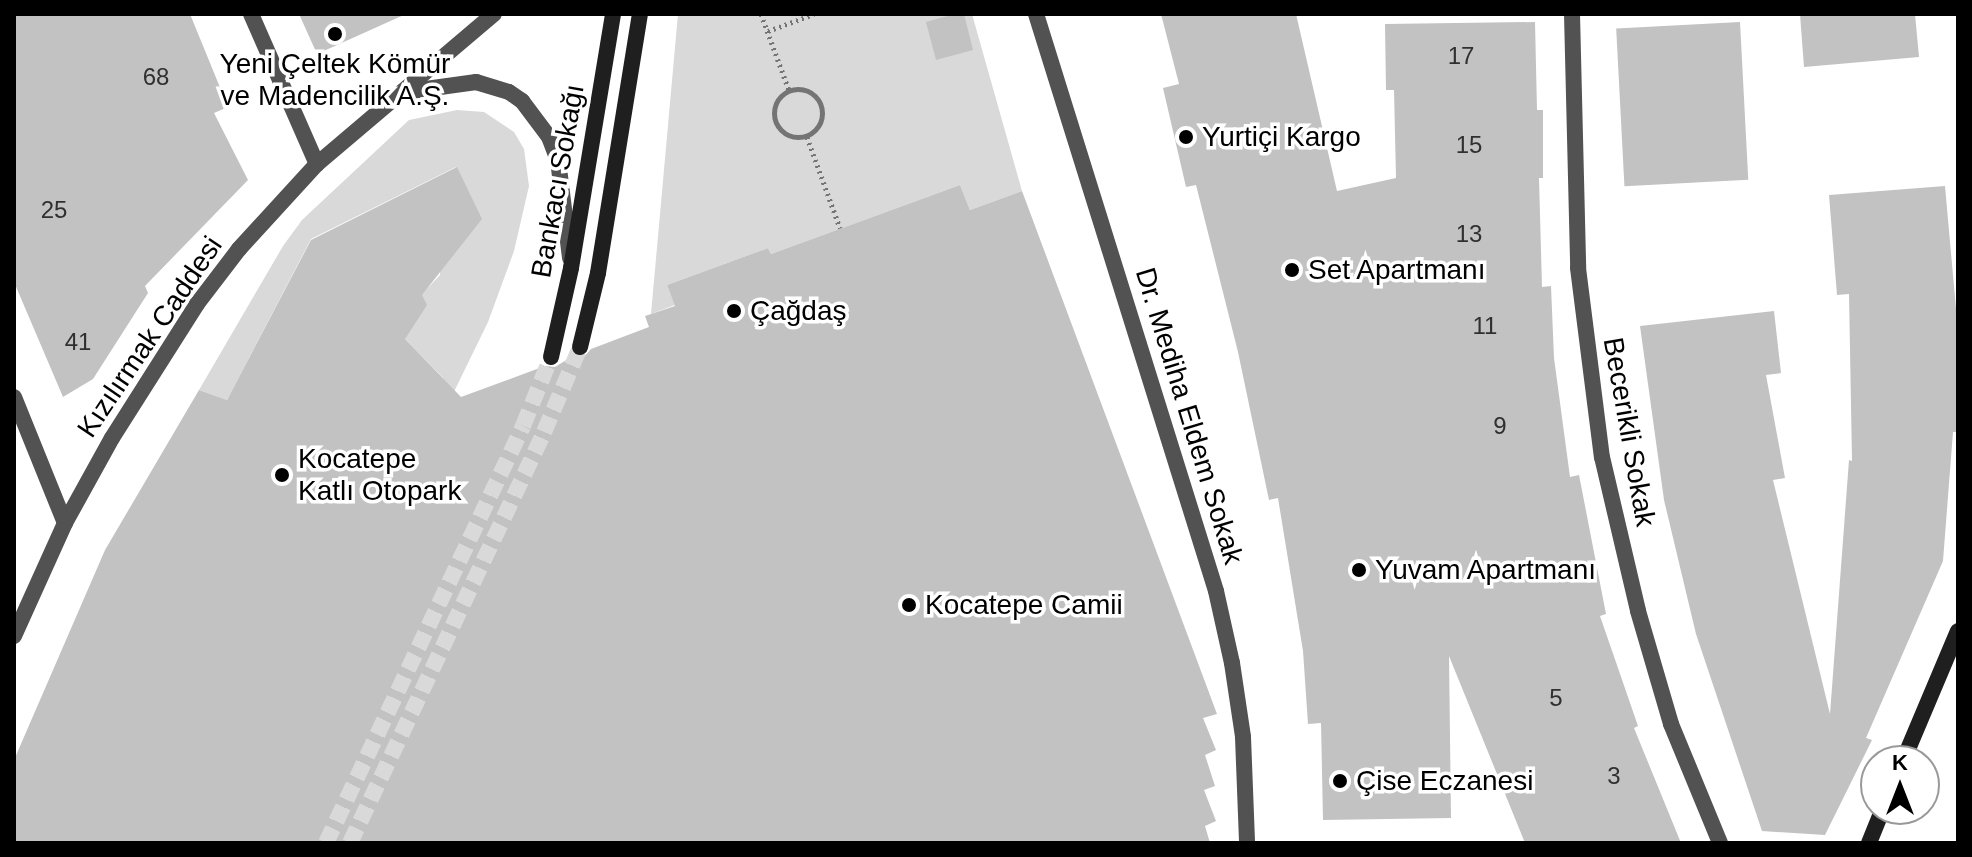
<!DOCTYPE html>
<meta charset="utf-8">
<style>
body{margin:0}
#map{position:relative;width:1972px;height:857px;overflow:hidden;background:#fff;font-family:Arial,sans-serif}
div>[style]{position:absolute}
.green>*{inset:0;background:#d9d9d9}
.building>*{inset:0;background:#c2c2c2;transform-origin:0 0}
.secondary-tunnel>*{height:16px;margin-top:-8px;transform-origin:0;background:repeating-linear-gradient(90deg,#d9d9d9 0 16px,transparent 0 24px)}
.path>*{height:5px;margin-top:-2.5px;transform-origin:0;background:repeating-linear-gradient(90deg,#747474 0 2px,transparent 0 6px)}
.path>.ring{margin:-2.5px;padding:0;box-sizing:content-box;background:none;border:5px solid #747474;border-radius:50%}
.street>*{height:16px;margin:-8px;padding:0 8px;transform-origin:8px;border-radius:8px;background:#525252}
.secondary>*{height:16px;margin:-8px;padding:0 8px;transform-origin:8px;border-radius:8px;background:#1f1f1f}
.dots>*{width:22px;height:22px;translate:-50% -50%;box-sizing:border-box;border:4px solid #fff;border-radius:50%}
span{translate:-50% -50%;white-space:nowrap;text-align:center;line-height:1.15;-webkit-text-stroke:7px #fff;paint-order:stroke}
.number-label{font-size:24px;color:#303030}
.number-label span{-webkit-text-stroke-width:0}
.poi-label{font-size:28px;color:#000}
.left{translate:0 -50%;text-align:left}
.street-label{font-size:28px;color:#000}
.frame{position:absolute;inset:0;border:16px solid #000;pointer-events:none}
.north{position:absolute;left:1860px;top:745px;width:80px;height:80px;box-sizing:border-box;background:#fff;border:2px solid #999;border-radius:50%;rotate:0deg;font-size:22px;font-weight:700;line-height:32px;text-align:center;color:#000}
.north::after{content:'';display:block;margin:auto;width:28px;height:36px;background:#000;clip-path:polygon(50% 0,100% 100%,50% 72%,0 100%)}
</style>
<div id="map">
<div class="green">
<div style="clip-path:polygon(678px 14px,972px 14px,1022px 191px,970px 210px,960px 185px,771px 254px,768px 248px,667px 285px,675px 305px,651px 314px)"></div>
<div style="clip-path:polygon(457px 110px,484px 112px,514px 132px,524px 149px,529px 186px,514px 251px,488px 322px,450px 400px,436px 394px,443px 378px,405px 339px,421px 295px,440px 275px,439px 254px,456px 167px,311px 239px,227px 400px,199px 390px,283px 246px,302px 220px,409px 120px)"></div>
</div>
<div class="building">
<div style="clip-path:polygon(14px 14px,190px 14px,228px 107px,214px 113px,248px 180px,145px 286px,148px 293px,93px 379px,63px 397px,14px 282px)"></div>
<div style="clip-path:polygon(299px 14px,406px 14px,317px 54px)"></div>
<div style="clip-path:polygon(955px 14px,964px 14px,973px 50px,936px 60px,926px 22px)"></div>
<div style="clip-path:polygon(1161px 14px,1296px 14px,1337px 191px,1396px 178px,1394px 90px,1386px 90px,1385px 24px,1535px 22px,1537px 110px,1543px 110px,1543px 178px,1539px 178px,1542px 287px,1551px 286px,1554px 358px,1570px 477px,1579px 475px,1606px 614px,1600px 616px,1638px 726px,1634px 728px,1681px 843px,1525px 843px,1449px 656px,1451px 818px,1323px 820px,1321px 723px,1308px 724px,1303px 651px,1278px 498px,1269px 500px,1238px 352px,1196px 185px,1186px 187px,1163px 88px,1179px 84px)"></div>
<div style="clip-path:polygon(1800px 14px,1915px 14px,1919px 57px,1804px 67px)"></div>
<div style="left:1740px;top:22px;width:158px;height:124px;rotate:87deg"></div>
<div style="clip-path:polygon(457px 167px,482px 219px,422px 295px,427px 305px,405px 339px,461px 397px,545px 366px,555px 367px,573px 356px,584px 357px,591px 349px,649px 327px,645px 316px,675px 306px,667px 285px,768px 248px,771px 254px,960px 185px,970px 210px,1022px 191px,1217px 714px,1203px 718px,1216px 750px,1205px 755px,1215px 786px,1204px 790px,1216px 821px,1205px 826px,1210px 843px,14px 843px,14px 760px,105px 550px,199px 390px,227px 400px,311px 240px)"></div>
<div style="clip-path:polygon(1945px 186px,1958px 331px,1958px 432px,1953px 432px,1943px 561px,1866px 738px,1872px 740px,1825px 835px,1762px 831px,1696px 634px,1664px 500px,1640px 326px,1774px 311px,1781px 373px,1766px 375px,1785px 478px,1773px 480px,1830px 714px,1849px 460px,1852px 461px,1849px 294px,1837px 295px,1829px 195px)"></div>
</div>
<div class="secondary-tunnel">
<div style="left:326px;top:843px;width:461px;rotate:-64.7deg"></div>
<div style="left:523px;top:426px;width:74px;rotate:-67.9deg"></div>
<div style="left:350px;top:843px;width:454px;rotate:-64.7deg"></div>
<div style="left:544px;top:432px;width:92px;rotate:-67deg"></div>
</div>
<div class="path">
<div style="left:761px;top:14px;width:81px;rotate:69.8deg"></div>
<div style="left:768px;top:31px;width:49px;rotate:-20.3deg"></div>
<div class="ring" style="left:774px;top:89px;width:43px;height:43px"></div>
<div style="left:807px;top:137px;width:97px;rotate:70.1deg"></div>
</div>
<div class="street">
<div style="left:251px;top:14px;width:164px;rotate:66.3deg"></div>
<div style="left:1036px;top:14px;width:604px;rotate:72.67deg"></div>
<div style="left:1216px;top:591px;width:74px;rotate:77.5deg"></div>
<div style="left:1232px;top:663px;width:75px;rotate:81.5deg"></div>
<div style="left:1243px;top:737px;width:106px;rotate:87.8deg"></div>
<div style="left:1572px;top:14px;width:254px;rotate:88.6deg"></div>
<div style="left:1578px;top:268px;width:191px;rotate:82.8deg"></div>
<div style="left:1602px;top:457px;width:158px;rotate:76.8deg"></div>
<div style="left:1638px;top:611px;width:118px;rotate:73.7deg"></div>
<div style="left:1671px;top:724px;width:129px;rotate:67.6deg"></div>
<div style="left:404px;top:92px;width:73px;rotate:-7.9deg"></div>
<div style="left:476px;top:82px;width:34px;rotate:17deg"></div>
<div style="left:509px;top:92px;width:16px;rotate:35deg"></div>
<div style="left:522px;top:101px;width:45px;rotate:53.1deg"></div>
<div style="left:549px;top:137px;width:25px;rotate:69deg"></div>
<div style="left:558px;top:160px;width:99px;rotate:83deg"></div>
<div style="left:14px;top:397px;width:136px;rotate:68deg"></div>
<div style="left:14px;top:636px;width:124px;rotate:-65.7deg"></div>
<div style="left:65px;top:523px;width:97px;rotate:-61.1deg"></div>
<div style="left:112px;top:438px;width:159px;rotate:-57.6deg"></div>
<div style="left:197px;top:304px;width:69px;rotate:-52.6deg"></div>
<div style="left:239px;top:249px;width:115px;rotate:-47.5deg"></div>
<div style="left:317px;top:164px;width:232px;rotate:-40.3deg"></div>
</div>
<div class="secondary">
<div style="left:580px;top:347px;width:76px;rotate:-76.3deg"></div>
<div style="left:598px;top:273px;width:262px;rotate:-80.8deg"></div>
<div style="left:551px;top:357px;width:91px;rotate:-77.3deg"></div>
<div style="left:571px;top:268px;width:257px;rotate:-80.6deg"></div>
<div style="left:1903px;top:761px;width:141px;rotate:-67.1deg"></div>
<div style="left:1869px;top:843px;width:37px;rotate:-68deg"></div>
</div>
<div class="dots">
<div style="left:335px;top:34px;background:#000"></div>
<div style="left:1186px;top:137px;background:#000"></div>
<div style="left:1292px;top:270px;background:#000"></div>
<div style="left:734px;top:311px;background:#000"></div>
<div style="left:282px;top:475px;background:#000"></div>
<div style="left:1359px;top:570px;background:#000"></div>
<div style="left:909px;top:605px;background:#000"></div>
<div style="left:1340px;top:781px;background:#000"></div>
</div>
<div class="number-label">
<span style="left:1461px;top:56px">17</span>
<span style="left:156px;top:77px">68</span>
<span style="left:1469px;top:145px">15</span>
<span style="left:54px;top:210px">25</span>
<span style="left:1469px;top:234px">13</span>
<span style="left:1485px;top:326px">11</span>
<span style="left:78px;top:342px">41</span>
<span style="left:1500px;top:426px">9</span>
<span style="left:1556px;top:698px">5</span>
<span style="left:1614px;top:776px">3</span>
</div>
<div class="poi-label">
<span style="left:335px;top:80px">Yeni Çeltek Kömür<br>ve Madencilik A.Ş.</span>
<span class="left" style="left:1202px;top:137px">Yurtiçi Kargo</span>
<span class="left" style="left:1308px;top:270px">Set Apartmanı</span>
<span class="left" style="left:750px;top:311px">Çağdaş</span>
<span class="left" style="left:298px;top:475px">Kocatepe<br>Katlı Otopark</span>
<span class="left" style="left:1375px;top:570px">Yuvam Apartmanı</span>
<span class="left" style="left:925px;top:605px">Kocatepe Camii</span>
<span class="left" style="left:1356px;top:781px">Çise Eczanesi</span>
</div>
<div class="street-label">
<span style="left:558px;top:181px;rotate:-80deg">Bankacı Sokağı</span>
<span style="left:150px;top:337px;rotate:-56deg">Kızılırmak Caddesi</span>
<span style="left:1189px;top:416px;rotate:73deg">Dr. Mediha Eldem Sokak</span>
<span style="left:1629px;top:432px;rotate:80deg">Becerikli Sokak</span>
</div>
<div class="frame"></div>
<div class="north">K</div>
</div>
